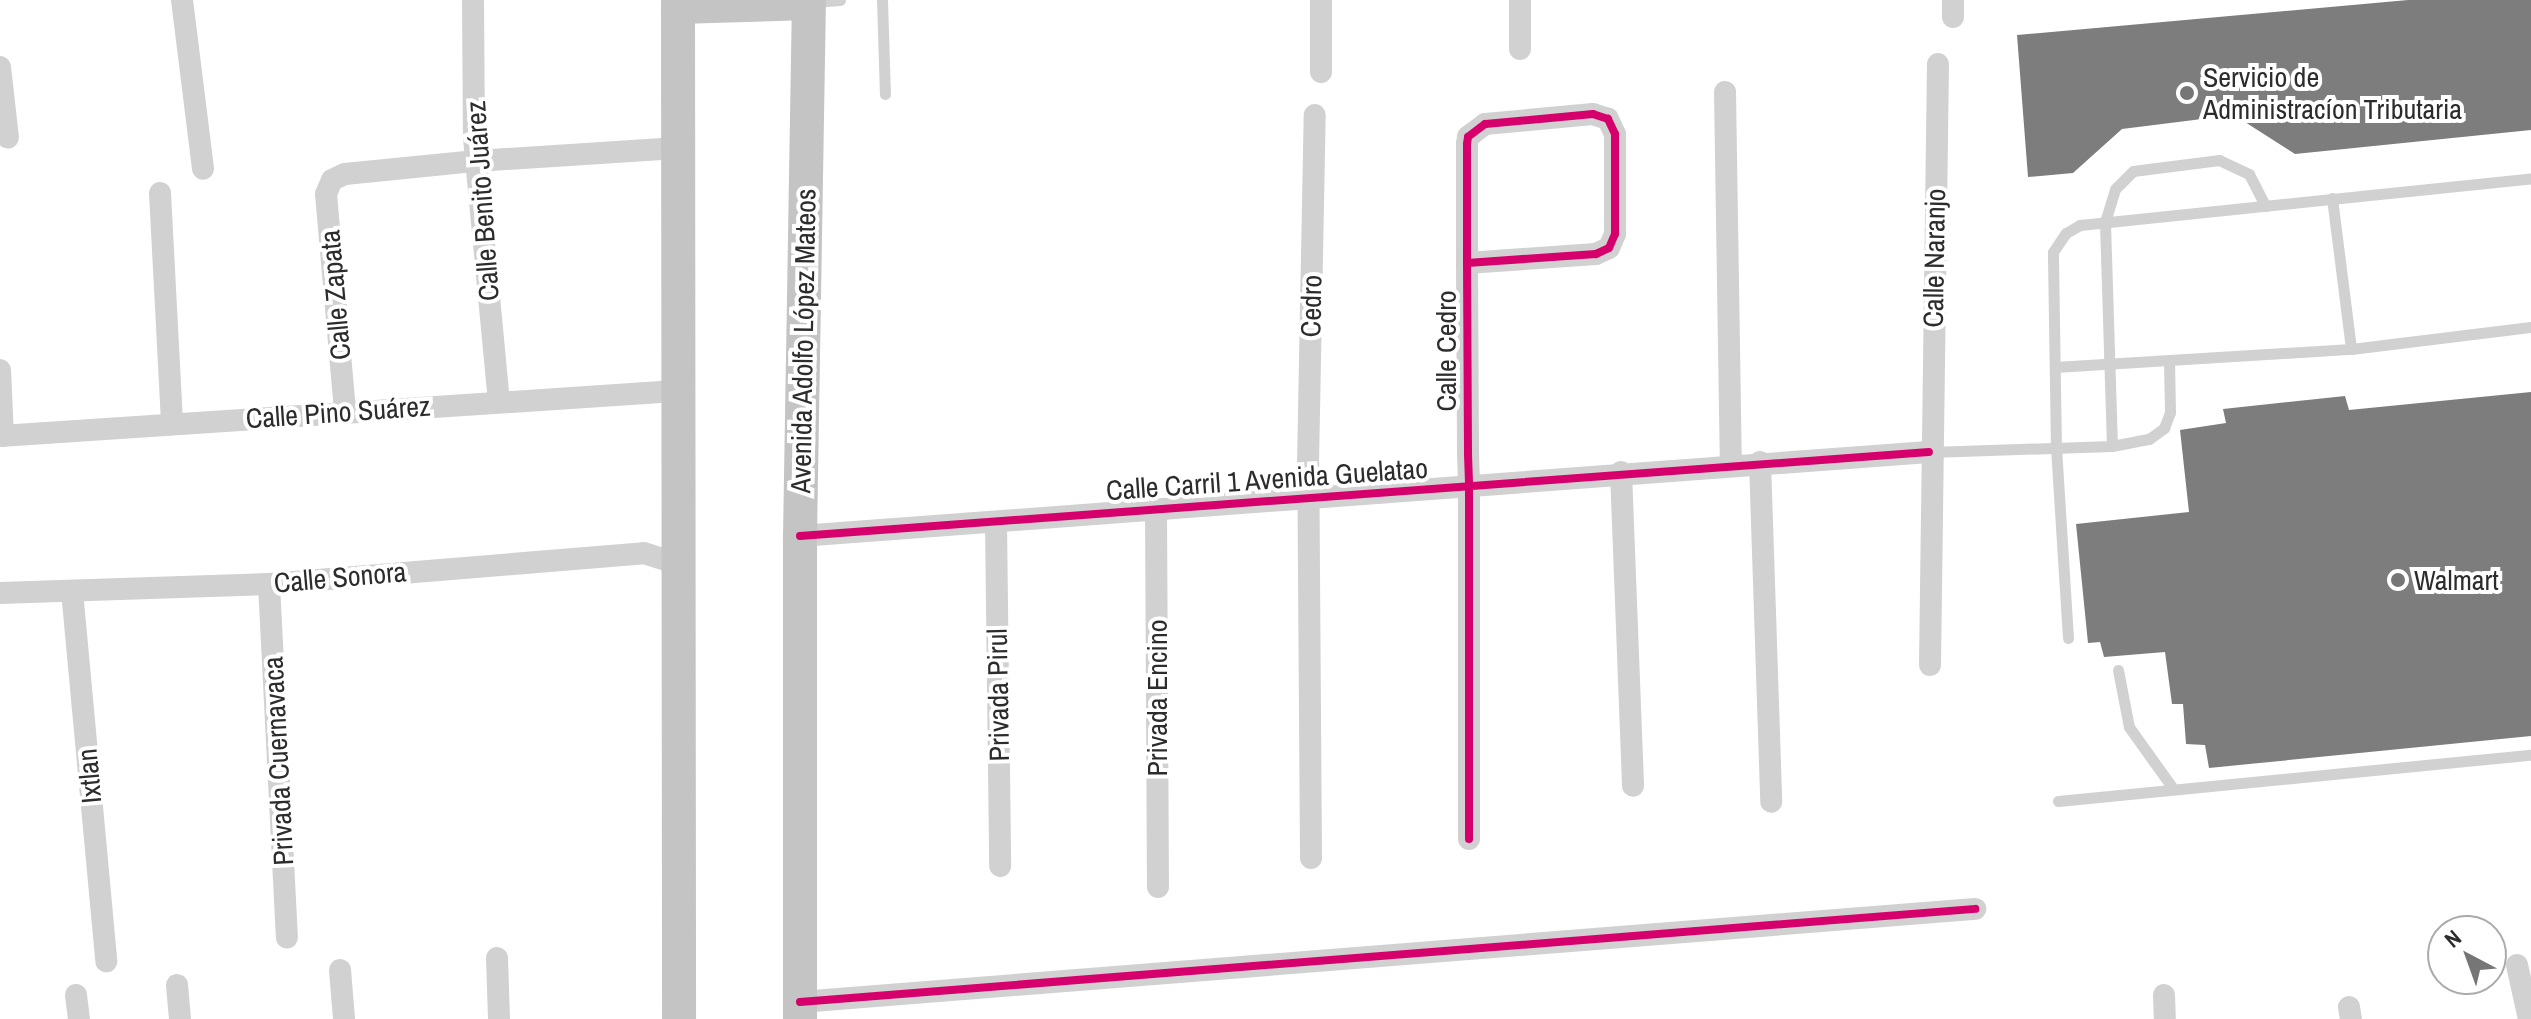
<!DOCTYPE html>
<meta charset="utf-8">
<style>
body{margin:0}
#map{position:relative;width:2531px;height:1019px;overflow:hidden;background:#fff;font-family:"Archivo Narrow",sans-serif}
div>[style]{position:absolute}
.building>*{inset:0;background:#7d7d7d}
.lane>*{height:11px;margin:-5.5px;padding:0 5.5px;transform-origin:5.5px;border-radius:5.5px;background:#d1d1d1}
.street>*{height:22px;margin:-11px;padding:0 11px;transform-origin:11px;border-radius:11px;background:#d1d1d1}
.primary>*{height:34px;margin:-17px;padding:0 17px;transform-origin:17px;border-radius:17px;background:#c4c4c4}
.cycleway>*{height:8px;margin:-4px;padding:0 4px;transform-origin:4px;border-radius:4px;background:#d6006c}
.dots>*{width:22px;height:22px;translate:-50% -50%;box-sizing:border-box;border:4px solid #fff;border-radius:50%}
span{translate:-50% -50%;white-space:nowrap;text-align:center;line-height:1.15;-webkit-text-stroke:8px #fff;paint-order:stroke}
.poi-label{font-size:28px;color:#2c2c2c}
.left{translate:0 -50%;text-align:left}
.street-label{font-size:28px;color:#2c2c2c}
.north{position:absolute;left:2427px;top:915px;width:80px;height:80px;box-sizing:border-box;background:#fff;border:2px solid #ababab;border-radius:50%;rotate:319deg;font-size:22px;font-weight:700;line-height:32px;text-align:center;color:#2c2c2c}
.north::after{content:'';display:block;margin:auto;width:28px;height:36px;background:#767676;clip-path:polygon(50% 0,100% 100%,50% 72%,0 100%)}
</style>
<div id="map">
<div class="building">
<div style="clip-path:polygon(2408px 0,2531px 0,2531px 130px,2295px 154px,2234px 115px,2122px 129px,2073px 173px,2028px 177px,2017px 35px)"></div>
<div style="clip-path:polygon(2531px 392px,2531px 736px,2209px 768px,2205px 745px,2186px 744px,2183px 704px,2172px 704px,2165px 652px,2104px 657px,2100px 642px,2088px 643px,2076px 524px,2189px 512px,2180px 430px,2226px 423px,2223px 409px,2345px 396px,2349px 410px)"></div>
</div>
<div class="lane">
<div style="left:882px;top:0;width:94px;rotate:88.2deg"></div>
<div style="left:813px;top:2px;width:27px;rotate:-4deg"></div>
<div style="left:2332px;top:198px;width:152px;rotate:82.8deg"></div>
<div style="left:2055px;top:367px;width:297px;rotate:-3.5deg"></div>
<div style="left:2351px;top:349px;width:181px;rotate:-7deg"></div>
<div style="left:2112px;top:446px;width:224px;rotate:-91.8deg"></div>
<div style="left:2105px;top:222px;width:34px;rotate:-73deg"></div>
<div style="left:2115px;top:189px;width:25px;rotate:-45deg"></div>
<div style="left:2133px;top:171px;width:87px;rotate:-7.3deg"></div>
<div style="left:2219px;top:160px;width:33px;rotate:25deg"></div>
<div style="left:2249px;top:174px;width:36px;rotate:63deg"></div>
<div style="left:1930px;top:452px;width:182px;rotate:-1.9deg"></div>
<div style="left:2112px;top:446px;width:38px;rotate:-11deg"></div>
<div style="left:2149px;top:439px;width:19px;rotate:-36deg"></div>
<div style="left:2164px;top:428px;width:17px;rotate:-69deg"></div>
<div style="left:2170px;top:412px;width:51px;rotate:-91.1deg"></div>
<div style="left:2068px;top:638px;width:189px;rotate:-93.6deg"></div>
<div style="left:2056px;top:449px;width:197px;rotate:-90.9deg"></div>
<div style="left:2053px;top:252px;width:23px;rotate:-56deg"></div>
<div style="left:2066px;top:233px;width:16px;rotate:-30deg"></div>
<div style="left:2080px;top:225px;width:453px;rotate:-5.9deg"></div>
<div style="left:2118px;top:670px;width:58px;rotate:79.1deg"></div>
<div style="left:2129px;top:727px;width:74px;rotate:54.4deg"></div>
<div style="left:2058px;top:801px;width:475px;rotate:-5.6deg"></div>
</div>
<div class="street">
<div style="left:182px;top:0;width:170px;rotate:82.9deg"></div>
<div style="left:473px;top:0;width:138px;rotate:89.6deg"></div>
<div style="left:474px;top:138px;width:265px;rotate:84.6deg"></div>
<div style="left:1953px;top:0;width:17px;rotate:90deg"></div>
<div style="left:1520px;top:49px;width:49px;rotate:-90deg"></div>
<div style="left:0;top:67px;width:71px;rotate:83.6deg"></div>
<div style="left:1321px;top:72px;width:72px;rotate:-90deg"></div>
<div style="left:1725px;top:92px;width:372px;rotate:89.1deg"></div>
<div style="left:160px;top:193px;width:230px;rotate:87deg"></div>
<div style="left:1467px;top:263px;width:129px;rotate:-4deg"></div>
<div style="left:1596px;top:254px;width:14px;rotate:-25deg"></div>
<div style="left:1609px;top:248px;width:15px;rotate:-67deg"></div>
<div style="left:1615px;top:234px;width:100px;rotate:-90deg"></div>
<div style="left:1615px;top:134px;width:17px;rotate:-115deg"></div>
<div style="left:1608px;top:119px;width:16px;rotate:-162deg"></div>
<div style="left:1593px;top:114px;width:108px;rotate:174.7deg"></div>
<div style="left:1485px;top:124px;width:21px;rotate:143deg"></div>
<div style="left:1468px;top:137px;width:7px;rotate:98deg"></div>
<div style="left:1467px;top:144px;width:119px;rotate:90deg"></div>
<div style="left:1467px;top:263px;width:191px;rotate:89.7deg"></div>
<div style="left:1468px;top:454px;width:32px;rotate:88deg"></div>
<div style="left:1469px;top:486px;width:353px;rotate:90deg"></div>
<div style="left:0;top:370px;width:66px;rotate:87.4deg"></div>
<div style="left:345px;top:411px;width:218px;rotate:-95deg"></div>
<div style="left:326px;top:194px;width:15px;rotate:-67deg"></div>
<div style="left:332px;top:180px;width:14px;rotate:-25deg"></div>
<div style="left:345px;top:174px;width:132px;rotate:-5.7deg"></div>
<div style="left:476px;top:161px;width:202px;rotate:-3.7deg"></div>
<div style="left:0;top:436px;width:677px;rotate:-3.81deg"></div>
<div style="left:1760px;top:462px;width:340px;rotate:88.1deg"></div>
<div style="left:1621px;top:472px;width:314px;rotate:87.8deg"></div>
<div style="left:1156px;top:509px;width:378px;rotate:89.7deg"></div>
<div style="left:996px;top:523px;width:343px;rotate:89.3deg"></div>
<div style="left:800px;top:536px;width:1132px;rotate:-4.26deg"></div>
<div style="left:269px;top:584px;width:354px;rotate:87.1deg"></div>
<div style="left:72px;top:591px;width:372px;rotate:84.7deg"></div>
<div style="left:0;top:593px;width:269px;rotate:-1.9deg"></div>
<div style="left:269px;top:584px;width:376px;rotate:-4.7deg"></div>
<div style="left:644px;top:553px;width:36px;rotate:18deg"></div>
<div style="left:1930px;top:665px;width:601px;rotate:-89.24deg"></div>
<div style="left:1311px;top:858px;width:394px;rotate:-90.4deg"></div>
<div style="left:1308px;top:464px;width:349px;rotate:-88.9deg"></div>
<div style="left:497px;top:958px;width:61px;rotate:88.1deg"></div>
<div style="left:2517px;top:965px;width:55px;rotate:77.5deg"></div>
<div style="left:340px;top:970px;width:49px;rotate:85.3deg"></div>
<div style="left:177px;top:985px;width:34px;rotate:85deg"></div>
<div style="left:76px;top:995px;width:24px;rotate:83deg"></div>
<div style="left:2164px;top:995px;width:24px;rotate:88deg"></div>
<div style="left:800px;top:1002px;width:1179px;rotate:-4.53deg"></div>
<div style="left:2349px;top:1007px;width:12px;rotate:81deg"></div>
</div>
<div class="primary">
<div style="left:678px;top:0;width:1019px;rotate:89.94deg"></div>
<div style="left:678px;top:7px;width:131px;rotate:-1.7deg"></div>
<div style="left:800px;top:1019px;width:483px;rotate:-90deg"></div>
<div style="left:800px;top:536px;width:536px;rotate:-89.04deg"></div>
</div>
<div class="cycleway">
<div style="left:1467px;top:263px;width:129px;rotate:-4deg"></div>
<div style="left:1596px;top:254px;width:14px;rotate:-25deg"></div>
<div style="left:1609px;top:248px;width:15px;rotate:-67deg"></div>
<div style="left:1615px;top:234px;width:100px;rotate:-90deg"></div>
<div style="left:1615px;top:134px;width:17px;rotate:-115deg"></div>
<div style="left:1608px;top:119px;width:16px;rotate:-162deg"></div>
<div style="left:1593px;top:114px;width:108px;rotate:174.7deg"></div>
<div style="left:1485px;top:124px;width:21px;rotate:143deg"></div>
<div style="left:1468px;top:137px;width:7px;rotate:98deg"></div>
<div style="left:1467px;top:144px;width:119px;rotate:90deg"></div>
<div style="left:1467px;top:263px;width:191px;rotate:89.7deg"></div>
<div style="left:1468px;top:454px;width:32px;rotate:88deg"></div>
<div style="left:1469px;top:486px;width:353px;rotate:90deg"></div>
<div style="left:800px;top:536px;width:1132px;rotate:-4.26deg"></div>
<div style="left:800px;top:1002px;width:1179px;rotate:-4.53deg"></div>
</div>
<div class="dots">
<div style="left:2187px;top:93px;background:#767676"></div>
<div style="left:2398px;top:580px;background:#767676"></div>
</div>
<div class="poi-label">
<span class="left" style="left:2203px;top:93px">Servicio de<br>Administracíon Tributaria</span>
<span class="left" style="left:2414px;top:580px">Walmart</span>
</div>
<div class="street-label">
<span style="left:482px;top:201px;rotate:-94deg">Calle Benito Juárez</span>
<span style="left:1934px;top:258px;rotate:-89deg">Calle Naranjo</span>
<span style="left:335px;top:295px;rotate:-95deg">Calle Zapata</span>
<span style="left:1311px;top:306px;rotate:-89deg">Cedro</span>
<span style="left:803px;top:341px;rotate:-89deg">Avenida Adolfo López Mateos</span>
<span style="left:1446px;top:351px;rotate:-90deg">Calle Cedro</span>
<span style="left:338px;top:412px;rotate:-4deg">Calle Pino Suárez</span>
<span style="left:1267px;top:479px;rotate:-4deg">Calle Carril 1 Avenida Guelatao</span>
<span style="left:340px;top:577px;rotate:-5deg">Calle Sonora</span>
<span style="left:998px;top:695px;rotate:-91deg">Privada Pirul</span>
<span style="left:1157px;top:698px;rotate:-90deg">Privada Encino</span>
<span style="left:278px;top:761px;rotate:-93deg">Privada Cuernavaca</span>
<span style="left:89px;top:776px;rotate:-95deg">Ixtlan</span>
</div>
<div class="north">N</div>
</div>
